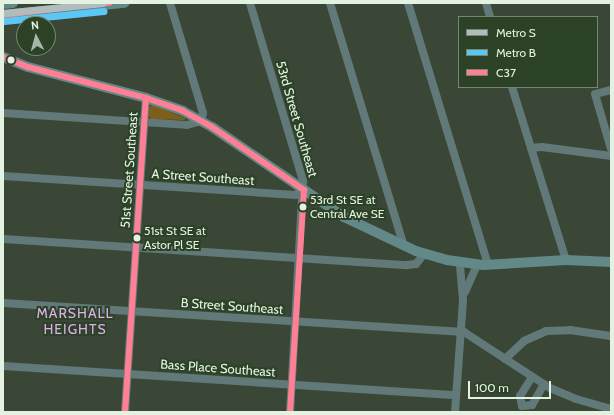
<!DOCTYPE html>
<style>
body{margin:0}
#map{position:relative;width:614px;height:415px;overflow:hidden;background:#3a4737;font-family:Cabin,sans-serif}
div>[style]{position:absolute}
.green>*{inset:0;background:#7e5f19}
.minor>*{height:8px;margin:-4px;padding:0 4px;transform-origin:4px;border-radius:4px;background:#617978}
.major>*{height:10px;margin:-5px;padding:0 5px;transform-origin:5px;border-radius:5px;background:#628887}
.bus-1>*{height:6px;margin:-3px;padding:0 3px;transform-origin:3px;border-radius:3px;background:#ff8094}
.metro-1>*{height:7px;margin:-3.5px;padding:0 3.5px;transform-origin:3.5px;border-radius:3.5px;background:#b1bdbd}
.metro-2>*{height:7px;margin:-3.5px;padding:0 3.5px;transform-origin:3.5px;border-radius:3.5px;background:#5ac7f5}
.dots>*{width:11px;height:11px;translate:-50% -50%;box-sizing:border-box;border:2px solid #2c4227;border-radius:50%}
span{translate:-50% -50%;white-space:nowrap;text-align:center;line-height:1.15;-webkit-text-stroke:4px #2c4227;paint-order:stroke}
.bus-label{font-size:12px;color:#e4f2e1}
.left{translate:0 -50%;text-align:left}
.street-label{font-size:13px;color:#e4f2e1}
.neighbourhood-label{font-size:14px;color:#e0aeec;letter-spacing:1px}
.frame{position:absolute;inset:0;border:4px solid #e4f2e1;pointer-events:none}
.legend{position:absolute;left:458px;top:16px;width:140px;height:72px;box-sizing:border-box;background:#2c4227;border:1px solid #768871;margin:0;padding:5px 7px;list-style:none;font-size:12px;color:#e4f2e1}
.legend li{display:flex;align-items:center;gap:8px;height:20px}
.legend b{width:20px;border:1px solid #768871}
.north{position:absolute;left:16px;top:16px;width:40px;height:40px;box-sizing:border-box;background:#2c4227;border:1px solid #768871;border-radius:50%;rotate:354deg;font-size:11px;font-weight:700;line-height:16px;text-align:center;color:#e4f2e1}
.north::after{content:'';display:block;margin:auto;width:14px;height:18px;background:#a8b6a6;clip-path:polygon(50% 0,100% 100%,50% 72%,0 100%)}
.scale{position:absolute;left:468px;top:381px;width:83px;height:18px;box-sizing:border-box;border:2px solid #e4f2e1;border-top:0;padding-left:5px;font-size:12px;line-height:14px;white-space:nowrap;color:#e4f2e1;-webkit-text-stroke:3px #2c4227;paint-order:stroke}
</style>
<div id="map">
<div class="green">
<div style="clip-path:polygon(153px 105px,185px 118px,185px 120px,151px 119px,148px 115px,149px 107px)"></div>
</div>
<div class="minor">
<div style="left:250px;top:3px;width:186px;rotate:73.4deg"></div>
<div style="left:303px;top:181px;width:231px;rotate:93.2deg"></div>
<div style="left:330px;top:3px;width:254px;rotate:73.1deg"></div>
<div style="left:408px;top:3px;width:274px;rotate:73deg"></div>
<div style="left:486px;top:3px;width:15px;rotate:74deg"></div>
<div style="left:512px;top:87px;width:181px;rotate:72.7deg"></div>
<div style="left:611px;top:90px;width:16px;rotate:166deg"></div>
<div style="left:595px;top:94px;width:57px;rotate:73.8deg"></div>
<div style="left:3px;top:113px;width:184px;rotate:3.7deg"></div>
<div style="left:187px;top:125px;width:15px;rotate:-16deg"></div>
<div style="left:201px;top:121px;width:8px;rotate:-76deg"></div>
<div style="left:203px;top:113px;width:115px;rotate:-106.7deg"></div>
<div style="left:531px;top:148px;width:11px;rotate:-5deg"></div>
<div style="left:542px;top:147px;width:70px;rotate:7.4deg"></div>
<div style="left:3px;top:176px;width:293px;rotate:3.7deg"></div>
<div style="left:295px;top:195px;width:10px;rotate:-29deg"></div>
<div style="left:3px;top:239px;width:405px;rotate:3.7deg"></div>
<div style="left:407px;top:265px;width:9px;rotate:-6deg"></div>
<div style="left:416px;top:264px;width:14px;rotate:-51deg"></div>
<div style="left:465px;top:292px;width:30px;rotate:-66deg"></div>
<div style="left:3px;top:303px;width:462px;rotate:3.6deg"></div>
<div style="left:464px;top:332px;width:103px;rotate:33.1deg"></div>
<div style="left:550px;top:388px;width:28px;rotate:23deg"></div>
<div style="left:576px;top:399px;width:36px;rotate:16deg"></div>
<div style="left:505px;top:359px;width:26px;rotate:-43deg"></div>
<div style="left:524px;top:341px;width:24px;rotate:-24deg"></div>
<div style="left:546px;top:331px;width:24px;rotate:-2deg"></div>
<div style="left:570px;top:330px;width:41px;rotate:8.3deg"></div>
<div style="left:3px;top:366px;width:454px;rotate:3.7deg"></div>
<div style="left:532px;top:377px;width:22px;rotate:122deg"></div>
<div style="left:520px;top:396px;width:10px;rotate:79deg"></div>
<div style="left:522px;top:406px;width:10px;rotate:-6deg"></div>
<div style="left:532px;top:405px;width:24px;rotate:-60deg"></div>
<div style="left:125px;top:412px;width:315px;rotate:-86.2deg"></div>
<div style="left:455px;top:412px;width:112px;rotate:-85.9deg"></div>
<div style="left:463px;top:300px;width:37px;rotate:-95deg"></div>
</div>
<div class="major">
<div style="left:3px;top:4px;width:10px;rotate:-6deg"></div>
<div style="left:3px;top:15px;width:122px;rotate:-5.7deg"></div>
<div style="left:3px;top:57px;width:27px;rotate:22deg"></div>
<div style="left:28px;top:67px;width:122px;rotate:14.7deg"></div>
<div style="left:146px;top:98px;width:39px;rotate:19deg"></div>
<div style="left:183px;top:111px;width:33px;rotate:29deg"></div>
<div style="left:212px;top:127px;width:160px;rotate:34.3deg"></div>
<div style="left:344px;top:217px;width:80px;rotate:25.3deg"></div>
<div style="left:416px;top:251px;width:32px;rotate:16deg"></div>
<div style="left:447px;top:260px;width:36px;rotate:8deg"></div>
<div style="left:483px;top:265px;width:83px;rotate:-3.4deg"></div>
<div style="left:566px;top:260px;width:45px;rotate:2.5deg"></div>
</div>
<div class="bus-1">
<div style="left:3px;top:15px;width:107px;rotate:-6.5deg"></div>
<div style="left:3px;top:57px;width:27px;rotate:22deg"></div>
<div style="left:28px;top:67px;width:122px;rotate:14.7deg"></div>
<div style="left:146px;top:98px;width:39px;rotate:19deg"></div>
<div style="left:183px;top:111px;width:33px;rotate:29deg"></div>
<div style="left:212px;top:127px;width:112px;rotate:34.4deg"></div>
<div style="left:304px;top:190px;width:222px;rotate:93.6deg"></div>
<div style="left:125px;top:412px;width:315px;rotate:-86.2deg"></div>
</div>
<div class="metro-1">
<div style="left:3px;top:13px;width:100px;rotate:-5.7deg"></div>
</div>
<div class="metro-2">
<div style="left:4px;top:21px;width:100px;rotate:-5.7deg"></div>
</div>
<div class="dots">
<div style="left:11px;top:60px;background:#e4f2e1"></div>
<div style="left:303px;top:207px;background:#e4f2e1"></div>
<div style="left:137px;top:238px;background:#e4f2e1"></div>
</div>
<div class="bus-label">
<span class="left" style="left:310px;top:207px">53rd St SE at<br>Central Ave SE</span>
<span class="left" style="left:144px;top:238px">51st St SE at<br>Astor Pl SE</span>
</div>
<div class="street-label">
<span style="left:297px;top:119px;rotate:74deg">53rd Street Southeast</span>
<span style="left:129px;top:170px;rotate:-86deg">51st Street Southeast</span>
<span style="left:203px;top:177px;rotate:4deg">A Street Southeast</span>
<span style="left:232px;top:306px;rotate:4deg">B Street Southeast</span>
<span style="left:218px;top:368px;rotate:4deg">Bass Place Southeast</span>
</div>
<div class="neighbourhood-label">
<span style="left:75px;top:321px">MARSHALL<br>HEIGHTS</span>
</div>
<div class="frame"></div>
<ul class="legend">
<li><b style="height:5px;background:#b1bdbd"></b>Metro S</li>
<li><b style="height:5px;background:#5ac7f5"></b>Metro B</li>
<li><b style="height:5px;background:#ff8094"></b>C37</li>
</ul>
<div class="north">N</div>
<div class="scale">100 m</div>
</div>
